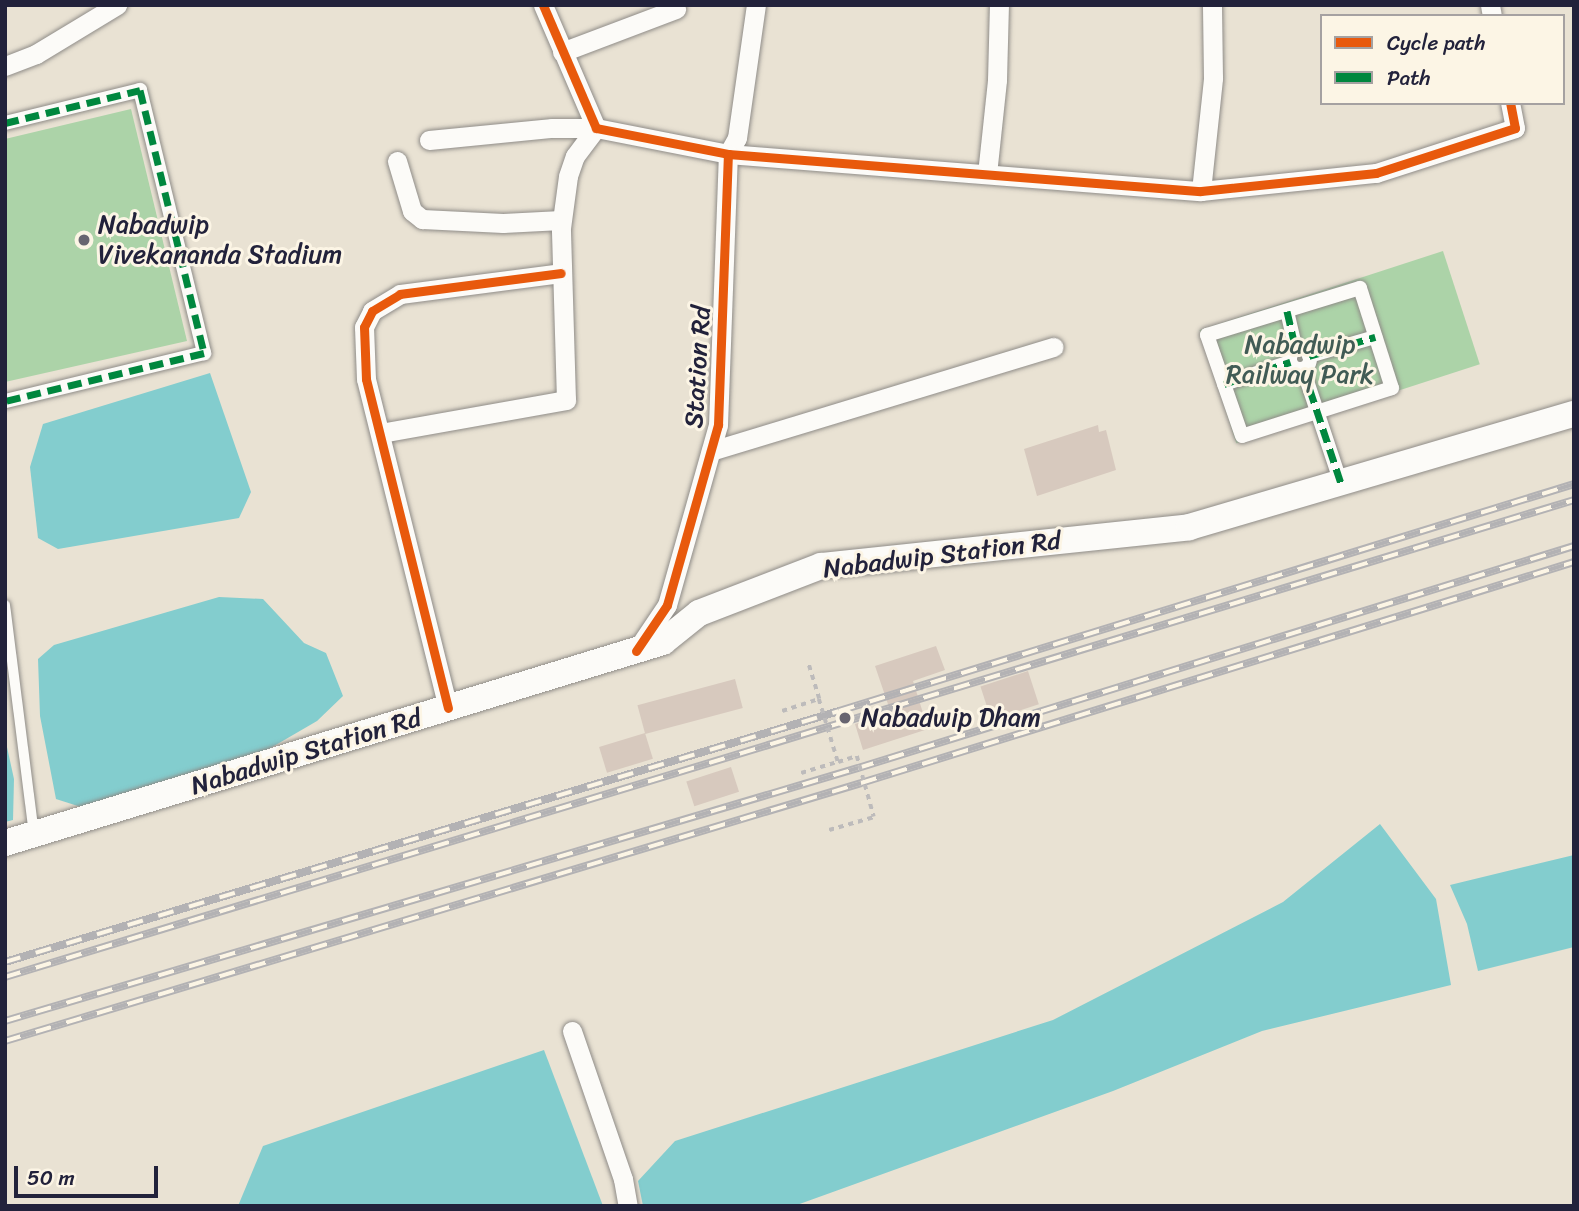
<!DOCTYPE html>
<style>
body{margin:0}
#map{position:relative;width:1579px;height:1211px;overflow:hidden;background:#e9e2d3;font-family:Sriracha,sans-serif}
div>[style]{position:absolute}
.green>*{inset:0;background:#acd3a8;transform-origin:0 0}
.water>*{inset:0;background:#83cdce}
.building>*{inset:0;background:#d7c9be;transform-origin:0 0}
.path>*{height:3.5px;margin-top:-1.75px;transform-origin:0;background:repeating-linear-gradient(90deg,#bdbbbb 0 5px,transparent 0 10px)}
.roads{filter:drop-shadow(0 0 2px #8f8c88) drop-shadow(0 0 2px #8f8c88)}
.service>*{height:10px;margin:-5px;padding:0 5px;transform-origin:5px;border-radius:5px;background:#fcfbf8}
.pedestrian>*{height:14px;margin:-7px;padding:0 7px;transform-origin:7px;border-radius:7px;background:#fcfbf8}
.pedestrian>.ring{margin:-7px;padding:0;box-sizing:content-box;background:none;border:14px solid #fcfbf8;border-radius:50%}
.minor>*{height:19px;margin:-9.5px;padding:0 9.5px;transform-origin:9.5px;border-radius:9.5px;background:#fcfbf8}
.secondary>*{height:26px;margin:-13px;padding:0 13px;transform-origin:13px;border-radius:13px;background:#fcfbf8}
.rail>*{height:8px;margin-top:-4px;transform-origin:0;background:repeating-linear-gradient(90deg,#fcf5e5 0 16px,#b3b2b4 0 32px);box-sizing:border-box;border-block:2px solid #b3b2b4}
.path-bridge>*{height:3.5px;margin-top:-1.75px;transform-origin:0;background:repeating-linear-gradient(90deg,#bdbbbb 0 5px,transparent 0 10px)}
.quiet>*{height:7px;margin-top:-3.5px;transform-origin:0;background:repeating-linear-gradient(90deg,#00873e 0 14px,transparent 0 21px)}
.cycleway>*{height:9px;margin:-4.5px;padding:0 4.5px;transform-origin:4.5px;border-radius:4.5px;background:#e8590c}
.dots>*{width:19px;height:19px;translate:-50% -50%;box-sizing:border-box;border:4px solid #fcf5e5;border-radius:50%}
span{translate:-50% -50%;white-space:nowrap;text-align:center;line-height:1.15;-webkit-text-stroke:6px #fcf5e5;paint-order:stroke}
.poi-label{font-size:26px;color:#22223b}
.left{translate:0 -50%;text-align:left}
.park-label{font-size:26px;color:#415b55}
.street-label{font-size:26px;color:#22223b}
.frame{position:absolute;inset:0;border:7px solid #22223b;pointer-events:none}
.legend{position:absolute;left:1320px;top:14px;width:245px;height:91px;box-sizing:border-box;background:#fcf5e5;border:2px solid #a5a1a1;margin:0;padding:9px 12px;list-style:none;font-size:21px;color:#22223b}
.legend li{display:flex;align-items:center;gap:14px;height:35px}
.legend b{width:35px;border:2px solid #a5a1a1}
.scale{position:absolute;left:14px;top:1166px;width:144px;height:32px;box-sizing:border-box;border:4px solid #22223b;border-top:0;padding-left:9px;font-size:21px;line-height:24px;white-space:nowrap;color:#22223b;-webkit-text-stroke:5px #fcf5e5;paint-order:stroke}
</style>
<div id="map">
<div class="green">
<div style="clip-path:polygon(131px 109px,187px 341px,5px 382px,5px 139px)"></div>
<div style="left:1443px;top:251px;width:119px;height:256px;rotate:72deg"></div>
</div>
<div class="water">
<div style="clip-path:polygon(210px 373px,251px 492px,239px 518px,58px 549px,38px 538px,30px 467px,43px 424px)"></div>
<div style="clip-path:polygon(219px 597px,263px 599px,304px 643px,326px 653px,343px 696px,317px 721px,262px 753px,81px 807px,56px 799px,40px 716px,38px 659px,54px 645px)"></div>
<div style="clip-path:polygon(5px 738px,14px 779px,13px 820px,5px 822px)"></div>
<div style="clip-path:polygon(1380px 824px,1436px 899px,1451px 985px,1262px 1031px,1113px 1091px,794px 1206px,643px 1206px,638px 1181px,675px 1141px,1053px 1020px,1283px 902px)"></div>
<div style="clip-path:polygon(1574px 855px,1574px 947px,1478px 971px,1467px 924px,1450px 885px)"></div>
<div style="clip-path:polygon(544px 1050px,603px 1206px,238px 1206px,263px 1146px)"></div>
</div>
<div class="building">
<div style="clip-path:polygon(1098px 425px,1099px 432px,1106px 430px,1116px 470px,1037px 496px,1024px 449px)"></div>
<div style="clip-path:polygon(936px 646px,945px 670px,913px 681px,928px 729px,863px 750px,855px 724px,891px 713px,875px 666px)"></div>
<div style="left:1028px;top:671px;width:35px;height:50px;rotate:72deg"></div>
<div style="left:735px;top:679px;width:30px;height:101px;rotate:75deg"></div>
<div style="left:645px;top:733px;width:27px;height:48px;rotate:73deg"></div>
<div style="left:731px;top:767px;width:26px;height:47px;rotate:72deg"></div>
</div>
<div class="path">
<div style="left:782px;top:711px;width:39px;rotate:-18deg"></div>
<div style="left:819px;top:699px;width:39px;rotate:-107deg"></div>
<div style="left:801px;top:773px;width:39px;rotate:-17deg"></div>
<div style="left:829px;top:830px;width:47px;rotate:-16.1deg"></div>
</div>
<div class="roads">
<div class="service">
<div style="left:5px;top:605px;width:231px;rotate:82.8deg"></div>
</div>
<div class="pedestrian">
<div style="left:5px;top:123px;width:139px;rotate:-13.7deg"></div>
<div style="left:140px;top:90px;width:271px;rotate:76.3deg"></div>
<div style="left:204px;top:353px;width:205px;rotate:166.4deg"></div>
<div style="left:1360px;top:288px;width:105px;rotate:72.3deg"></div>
<div style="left:1392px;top:388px;width:157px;rotate:162.3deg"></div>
<div style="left:1242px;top:436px;width:107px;rotate:-109.1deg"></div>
<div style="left:1207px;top:335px;width:160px;rotate:-17.1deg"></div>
<div style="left:1287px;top:311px;width:39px;rotate:77deg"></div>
<div class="ring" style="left:1290px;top:349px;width:6px;height:6px"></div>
<div style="left:1309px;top:356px;width:69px;rotate:-16.1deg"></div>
<div style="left:1303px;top:369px;width:120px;rotate:71.6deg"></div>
<div style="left:1224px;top:384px;width:70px;rotate:-18.4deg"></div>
</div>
<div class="minor">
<div style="left:543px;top:5px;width:134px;rotate:66.7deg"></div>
<div style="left:596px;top:128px;width:135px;rotate:11.1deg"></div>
<div style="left:728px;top:154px;width:474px;rotate:4.5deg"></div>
<div style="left:1201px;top:191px;width:176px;rotate:-5.9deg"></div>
<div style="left:1376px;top:173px;width:146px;rotate:-17.9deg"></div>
<div style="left:1515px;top:128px;width:25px;rotate:-101deg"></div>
<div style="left:1490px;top:5px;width:11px;rotate:80deg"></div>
<div style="left:562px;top:52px;width:122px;rotate:-20.7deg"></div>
<div style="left:5px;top:66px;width:33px;rotate:-21deg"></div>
<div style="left:36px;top:54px;width:95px;rotate:-31.2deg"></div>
<div style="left:429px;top:140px;width:124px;rotate:-5.6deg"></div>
<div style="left:552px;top:128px;width:44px"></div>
<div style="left:728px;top:154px;width:18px;rotate:-61deg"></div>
<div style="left:737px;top:138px;width:134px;rotate:-81.9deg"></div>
<div style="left:397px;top:161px;width:52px;rotate:73.3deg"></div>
<div style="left:412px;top:211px;width:13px;rotate:39deg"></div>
<div style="left:422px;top:219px;width:81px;rotate:2.8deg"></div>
<div style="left:503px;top:223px;width:58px;rotate:-3deg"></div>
<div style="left:987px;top:174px;width:95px;rotate:-83.9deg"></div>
<div style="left:997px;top:80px;width:75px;rotate:-88.5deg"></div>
<div style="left:1201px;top:191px;width:114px;rotate:-83.9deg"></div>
<div style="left:1213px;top:78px;width:73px;rotate:-90.8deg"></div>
<div style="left:381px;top:433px;width:188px;rotate:-10.1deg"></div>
<div style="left:566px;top:400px;width:172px;rotate:-91.7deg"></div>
<div style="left:561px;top:228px;width:52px;rotate:-82.3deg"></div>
<div style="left:568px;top:176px;width:21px;rotate:-71deg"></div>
<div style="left:575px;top:156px;width:35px;rotate:-53deg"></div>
<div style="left:711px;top:451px;width:358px;rotate:-16.9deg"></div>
<div style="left:636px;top:651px;width:55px;rotate:-56deg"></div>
<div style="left:667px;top:605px;width:187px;rotate:-74.2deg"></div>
<div style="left:718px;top:425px;width:271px;rotate:-87.9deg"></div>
<div style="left:448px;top:708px;width:339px;rotate:-104deg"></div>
<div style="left:366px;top:379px;width:52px;rotate:-92.2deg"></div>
<div style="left:364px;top:327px;width:18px;rotate:-63deg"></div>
<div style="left:372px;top:311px;width:33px;rotate:-31deg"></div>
<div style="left:400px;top:294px;width:162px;rotate:-7.4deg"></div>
<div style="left:572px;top:1031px;width:157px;rotate:71deg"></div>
<div style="left:623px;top:1179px;width:27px;rotate:80deg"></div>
</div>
<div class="secondary">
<div style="left:5px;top:843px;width:688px;rotate:-16.99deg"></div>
<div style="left:663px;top:642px;width:46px;rotate:-38.9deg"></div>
<div style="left:699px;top:613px;width:131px;rotate:-21.1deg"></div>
<div style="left:821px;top:566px;width:370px;rotate:-6deg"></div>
<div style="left:1189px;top:527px;width:401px;rotate:-16.4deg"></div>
</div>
</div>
<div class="rail">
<div style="left:5px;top:962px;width:871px;rotate:-16.75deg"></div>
<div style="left:839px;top:711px;width:769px;rotate:-17.16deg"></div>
<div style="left:5px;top:977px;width:1640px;rotate:-16.91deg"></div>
<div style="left:5px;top:1021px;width:890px;rotate:-16.52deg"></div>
<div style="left:858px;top:768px;width:750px;rotate:-17.23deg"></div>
<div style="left:5px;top:1041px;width:894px;rotate:-16.77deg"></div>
<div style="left:861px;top:783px;width:746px;rotate:-17.22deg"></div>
</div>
<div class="path-bridge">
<div style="left:819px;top:699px;width:66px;rotate:73.2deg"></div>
<div style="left:838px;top:762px;width:20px;rotate:-18deg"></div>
<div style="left:857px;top:756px;width:63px;rotate:74.4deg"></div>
</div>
<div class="quiet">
<div style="left:5px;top:123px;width:139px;rotate:-13.7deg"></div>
<div style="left:140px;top:90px;width:271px;rotate:76.3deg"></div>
<div style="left:204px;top:353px;width:205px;rotate:166.4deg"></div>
<div style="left:1287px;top:311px;width:39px;rotate:77deg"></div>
<div style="left:1309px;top:356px;width:69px;rotate:-16.1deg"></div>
<div style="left:1303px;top:369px;width:120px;rotate:71.6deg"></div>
<div style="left:1224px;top:384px;width:70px;rotate:-18.4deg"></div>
</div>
<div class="cycleway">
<div style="left:543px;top:5px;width:134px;rotate:66.7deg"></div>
<div style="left:596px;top:128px;width:135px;rotate:11.1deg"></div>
<div style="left:728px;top:154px;width:474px;rotate:4.5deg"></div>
<div style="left:1201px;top:191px;width:176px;rotate:-5.9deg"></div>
<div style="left:1376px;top:173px;width:146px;rotate:-17.9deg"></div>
<div style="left:1515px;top:128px;width:25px;rotate:-101deg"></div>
<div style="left:636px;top:651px;width:55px;rotate:-56deg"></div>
<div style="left:667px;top:605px;width:187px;rotate:-74.2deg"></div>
<div style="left:718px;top:425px;width:271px;rotate:-87.9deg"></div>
<div style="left:448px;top:708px;width:339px;rotate:-104deg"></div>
<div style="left:366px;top:379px;width:52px;rotate:-92.2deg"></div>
<div style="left:364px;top:327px;width:18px;rotate:-63deg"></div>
<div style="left:372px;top:311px;width:33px;rotate:-31deg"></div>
<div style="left:400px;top:294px;width:162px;rotate:-7.4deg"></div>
</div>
<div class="dots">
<div style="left:84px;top:240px;background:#686570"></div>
<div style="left:845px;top:718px;background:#686570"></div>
</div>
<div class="poi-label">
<span class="left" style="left:98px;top:240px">Nabadwip<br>Vivekananda Stadium</span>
<span class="left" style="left:861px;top:718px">Nabadwip Dham</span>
</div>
<div class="park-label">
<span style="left:1300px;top:360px">Nabadwip<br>Railway Park</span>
</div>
<div class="street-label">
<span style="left:698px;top:367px;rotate:-86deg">Station Rd</span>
<span style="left:942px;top:555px;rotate:-7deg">Nabadwip Station Rd</span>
<span style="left:306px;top:752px;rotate:-17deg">Nabadwip Station Rd</span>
</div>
<div class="frame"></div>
<ul class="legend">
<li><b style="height:9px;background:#e8590c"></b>Cycle path</li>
<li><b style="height:9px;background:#00873e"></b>Path</li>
</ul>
<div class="scale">50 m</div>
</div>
